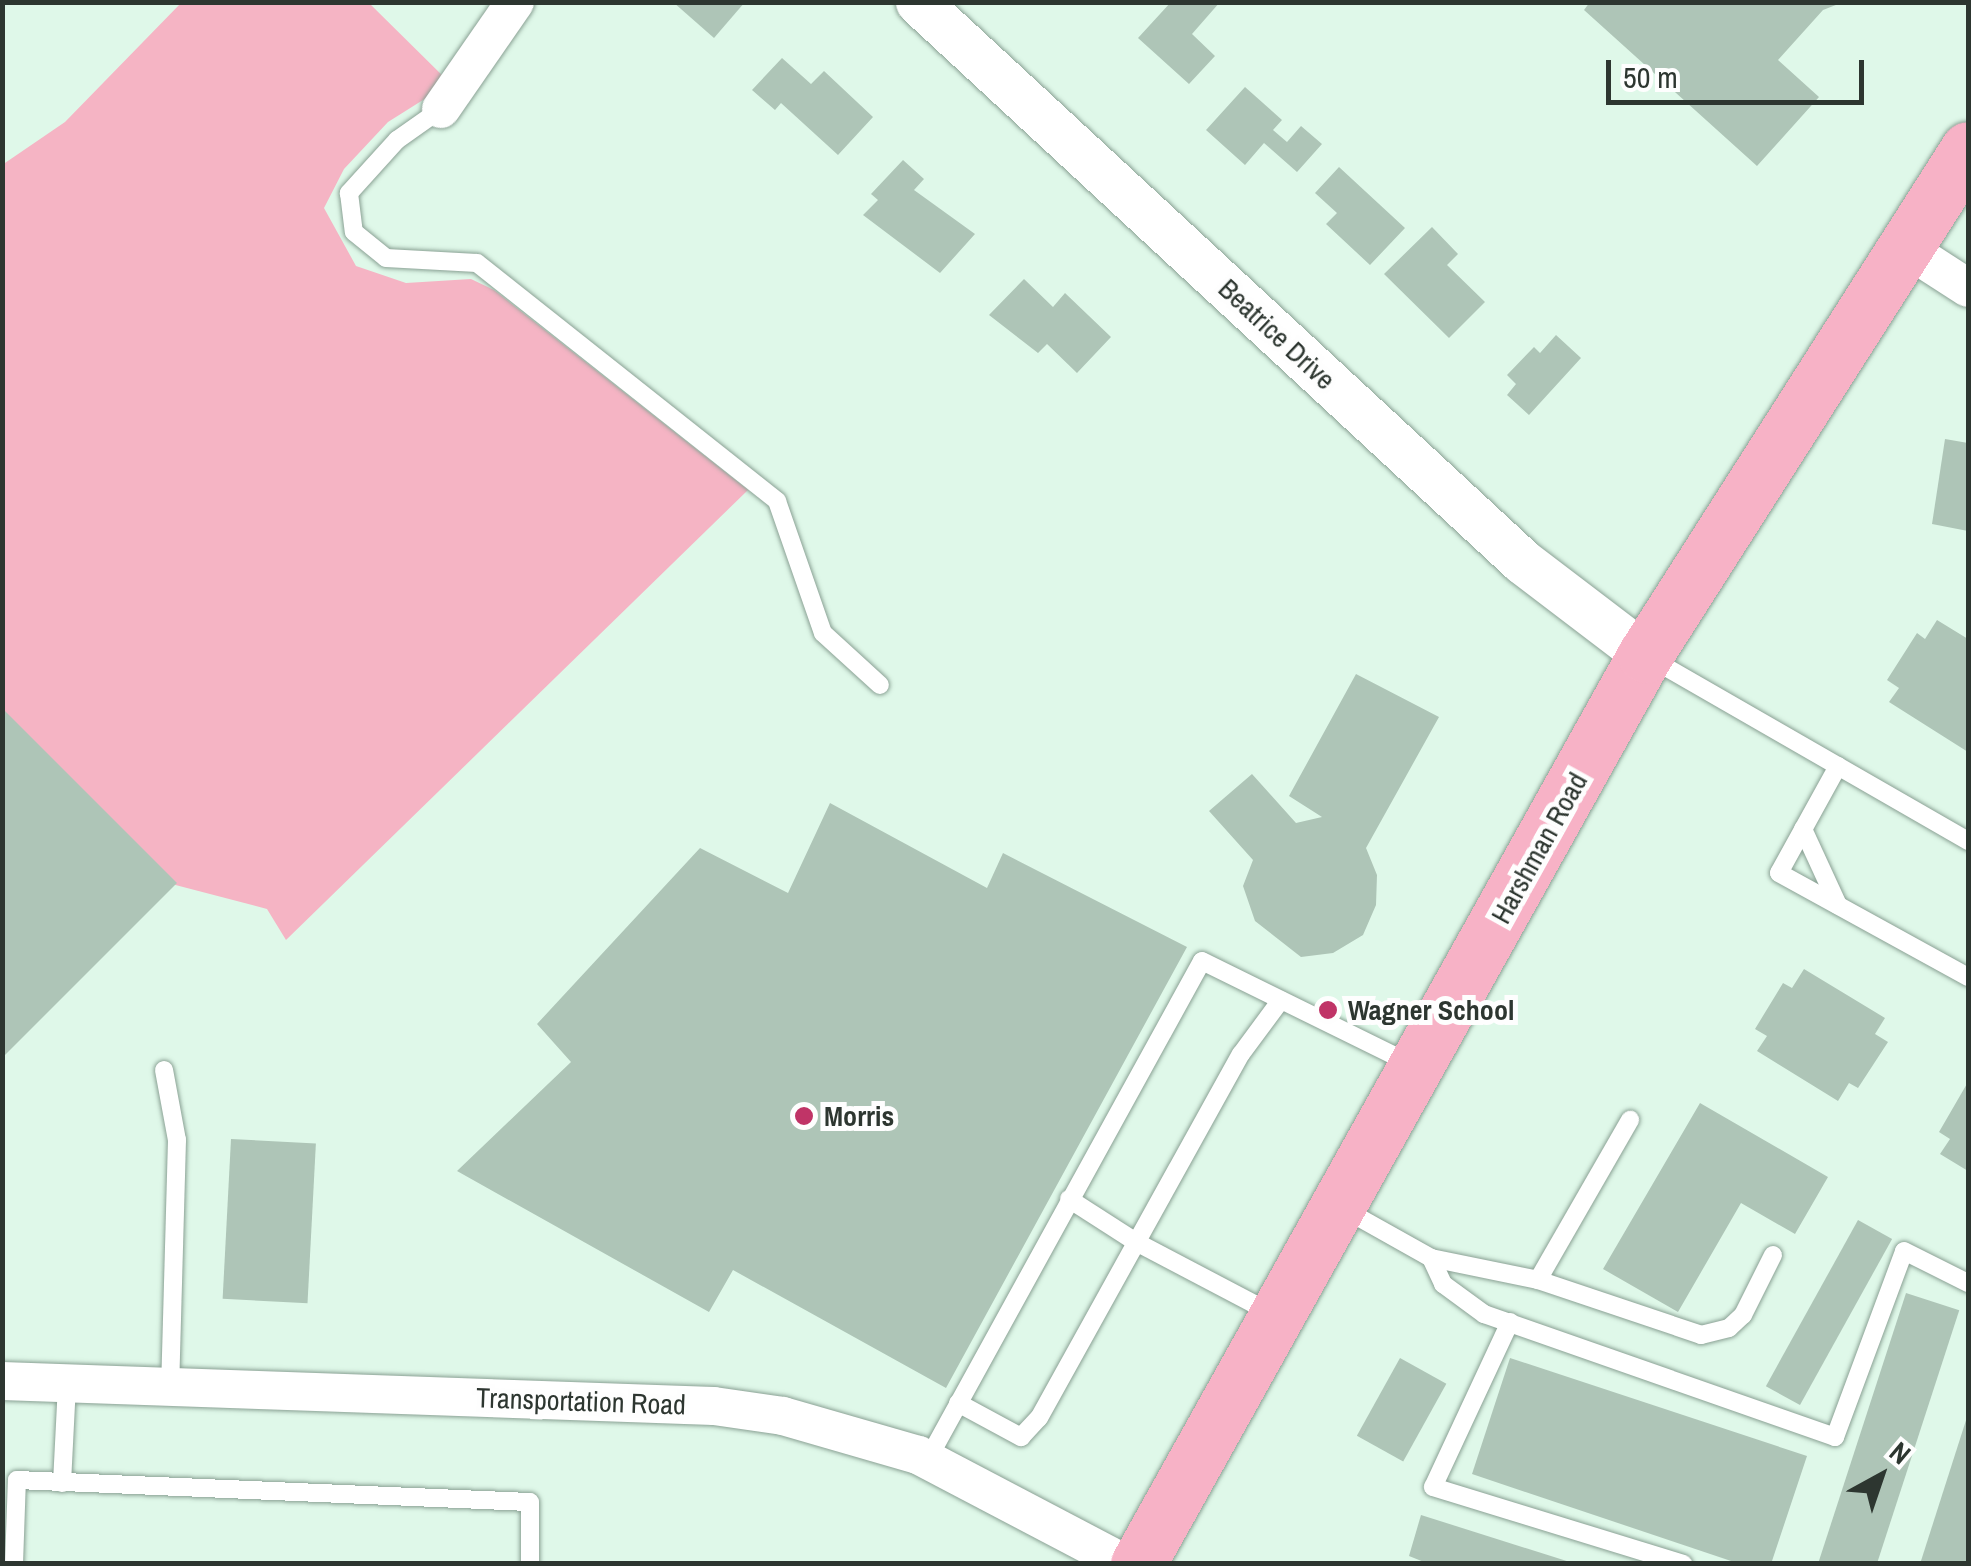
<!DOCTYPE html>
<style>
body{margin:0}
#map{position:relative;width:1971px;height:1566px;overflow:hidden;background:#dff8e9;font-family:"Archivo Narrow",sans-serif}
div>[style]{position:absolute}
.green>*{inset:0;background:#f5b4c4}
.building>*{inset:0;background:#aec5b7;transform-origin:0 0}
.roads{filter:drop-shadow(0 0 2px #8aa194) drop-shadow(0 0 2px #8aa194)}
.service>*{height:18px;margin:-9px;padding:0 9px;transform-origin:9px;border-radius:9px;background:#fff}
.minor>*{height:38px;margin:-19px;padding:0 19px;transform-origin:19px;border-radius:19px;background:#fff}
.tertiary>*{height:45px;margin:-22.5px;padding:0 22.5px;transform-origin:22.5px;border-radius:22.5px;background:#fff}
.primary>*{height:55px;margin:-27.5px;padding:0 27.5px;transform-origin:27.5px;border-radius:27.5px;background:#f7b2c6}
.dots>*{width:28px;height:28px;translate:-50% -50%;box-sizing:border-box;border:5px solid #fefefe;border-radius:50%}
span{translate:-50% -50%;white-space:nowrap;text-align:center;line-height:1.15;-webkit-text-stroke:10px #fefefe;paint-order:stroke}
.street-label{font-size:28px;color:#2d3630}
.poi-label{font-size:28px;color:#2d3630;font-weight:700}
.left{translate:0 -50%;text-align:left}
.frame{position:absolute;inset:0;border:5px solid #2d3630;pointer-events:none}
.north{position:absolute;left:1831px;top:1426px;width:100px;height:100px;-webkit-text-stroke:8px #fefefe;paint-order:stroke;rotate:40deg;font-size:28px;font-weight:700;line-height:40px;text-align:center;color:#2d3630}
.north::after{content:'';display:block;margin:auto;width:35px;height:45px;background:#2d3630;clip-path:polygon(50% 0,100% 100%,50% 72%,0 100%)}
.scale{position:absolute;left:1606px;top:60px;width:258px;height:45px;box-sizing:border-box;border:5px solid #2d3630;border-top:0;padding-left:12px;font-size:30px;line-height:35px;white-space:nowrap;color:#2d3630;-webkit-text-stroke:8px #fefefe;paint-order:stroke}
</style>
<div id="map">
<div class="green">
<div style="clip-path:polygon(181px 3px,369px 3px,450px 83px,388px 122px,344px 169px,324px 208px,356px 266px,406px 283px,471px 279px,494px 290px,748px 490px,286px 940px,267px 909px,164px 882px,3px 720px,2px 165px,65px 122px)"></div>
</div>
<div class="building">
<div style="clip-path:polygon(673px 2px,745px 2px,714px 38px)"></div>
<div style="clip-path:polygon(1171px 2px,1220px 2px,1192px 34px,1215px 56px,1189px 84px,1138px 38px)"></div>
<div style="clip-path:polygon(1590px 2px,1841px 2px,1841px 3px,1823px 10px,1778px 60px,1819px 97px,1757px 166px,1584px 10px)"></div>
<div style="clip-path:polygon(782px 58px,811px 84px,824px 71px,873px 117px,838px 155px,781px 103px,775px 110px,752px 90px)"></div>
<div style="clip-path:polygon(1245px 87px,1282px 120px,1273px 130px,1287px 142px,1301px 126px,1322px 144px,1297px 172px,1264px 143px,1245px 165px,1206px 130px)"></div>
<div style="clip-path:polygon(903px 160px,924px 179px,914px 190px,975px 234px,940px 273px,863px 215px,878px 200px,871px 194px)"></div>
<div style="clip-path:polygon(1339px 167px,1405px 228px,1370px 265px,1326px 224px,1337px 213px,1315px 193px)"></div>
<div style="clip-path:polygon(1432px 227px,1458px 254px,1447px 265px,1485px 302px,1449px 338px,1384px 274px)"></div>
<div style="clip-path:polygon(1024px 279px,1053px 307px,1065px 293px,1111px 337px,1077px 373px,1047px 344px,1038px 353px,989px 315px)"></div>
<div style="clip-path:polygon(1556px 335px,1581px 358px,1529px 415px,1507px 395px,1516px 384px,1507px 375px,1534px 347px,1540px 353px)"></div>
<div style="clip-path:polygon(1945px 439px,1968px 443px,1968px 531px,1932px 524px)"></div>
<div style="clip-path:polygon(1937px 620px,1968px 639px,1968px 752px,1889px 702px,1899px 688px,1887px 680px,1917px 633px,1925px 639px)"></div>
<div style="clip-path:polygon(1356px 674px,1439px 717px,1366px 848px,1377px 875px,1376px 905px,1363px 935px,1333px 953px,1301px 957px,1255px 921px,1243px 886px,1253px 860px,1209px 811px,1252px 774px,1296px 823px,1322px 817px,1289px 796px)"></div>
<div style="clip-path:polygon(2px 708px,177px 883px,2px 1058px)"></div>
<div style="clip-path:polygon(830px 803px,987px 888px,1003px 853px,1187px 947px,946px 1388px,733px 1270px,709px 1312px,457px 1171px,571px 1062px,537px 1024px,700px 848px,788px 893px)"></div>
<div style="clip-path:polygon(1804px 969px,1885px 1018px,1875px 1034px,1888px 1042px,1858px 1088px,1849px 1083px,1838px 1101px,1757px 1051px,1767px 1036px,1755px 1029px,1783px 983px,1792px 988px)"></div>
<div style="clip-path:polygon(1968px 1082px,1968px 1171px,1940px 1154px,1950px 1139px,1939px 1132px)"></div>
<div style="clip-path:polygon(1700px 1103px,1828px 1177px,1795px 1234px,1741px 1203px,1678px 1312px,1603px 1269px)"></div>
<div style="left:231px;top:1139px;width:85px;height:160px;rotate:3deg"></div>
<div style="left:1858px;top:1220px;width:39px;height:190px;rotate:29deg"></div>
<div style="left:1906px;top:1293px;width:56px;height:284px;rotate:18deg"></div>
<div style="left:1400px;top:1358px;width:53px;height:89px;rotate:29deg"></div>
<div style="clip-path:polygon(1510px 1358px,1807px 1456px,1771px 1564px,1740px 1564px,1472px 1474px)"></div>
<div style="clip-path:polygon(1968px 1414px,1968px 1564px,1920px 1564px)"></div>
<div style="clip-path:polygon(1421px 1515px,1573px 1563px,1573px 1564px,1429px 1564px,1409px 1556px)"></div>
</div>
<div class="roads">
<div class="service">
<div style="left:441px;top:109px;width:54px;rotate:144.8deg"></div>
<div style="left:397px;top:140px;width:72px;rotate:132.2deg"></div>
<div style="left:349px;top:193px;width:39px;rotate:83deg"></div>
<div style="left:354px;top:232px;width:41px;rotate:39.1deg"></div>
<div style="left:386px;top:258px;width:91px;rotate:3.1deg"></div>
<div style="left:477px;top:263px;width:383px;rotate:38.4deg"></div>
<div style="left:777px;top:501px;width:140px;rotate:70.8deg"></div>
<div style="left:823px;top:633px;width:77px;rotate:42.4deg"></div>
<div style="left:1650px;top:658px;width:367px;rotate:29.9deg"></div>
<div style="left:1838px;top:766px;width:122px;rotate:118.9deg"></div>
<div style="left:1779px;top:873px;width:216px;rotate:28.8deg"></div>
<div style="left:1803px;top:829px;width:84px;rotate:65.3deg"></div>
<div style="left:164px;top:1070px;width:71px;rotate:79.5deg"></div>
<div style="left:177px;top:1140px;width:247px;rotate:91.6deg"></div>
<div style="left:1069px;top:1199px;width:80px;rotate:32.7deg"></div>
<div style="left:1136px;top:1242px;width:155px;rotate:27.7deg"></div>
<div style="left:1342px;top:1208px;width:102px;rotate:29.3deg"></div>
<div style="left:1431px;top:1258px;width:109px;rotate:11.6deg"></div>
<div style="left:1538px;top:1280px;width:172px;rotate:18.6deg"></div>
<div style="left:1701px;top:1335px;width:29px;rotate:-14deg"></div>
<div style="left:1729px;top:1328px;width:19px;rotate:-43deg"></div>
<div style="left:1743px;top:1315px;width:67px;rotate:-63.4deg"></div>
<div style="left:1431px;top:1258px;width:29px;rotate:65deg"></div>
<div style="left:1443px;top:1284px;width:51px;rotate:36.2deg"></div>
<div style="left:1484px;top:1314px;width:372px;rotate:19.3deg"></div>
<div style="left:1835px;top:1437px;width:198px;rotate:-69.6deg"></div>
<div style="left:1904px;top:1251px;width:72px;rotate:26.6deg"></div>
<div style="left:1538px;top:1280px;width:185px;rotate:-60.1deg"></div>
<div style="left:1510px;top:1322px;width:182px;rotate:115deg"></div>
<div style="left:1433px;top:1487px;width:262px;rotate:17.1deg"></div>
<div style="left:958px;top:1403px;width:72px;rotate:28.4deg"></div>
<div style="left:1021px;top:1437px;width:26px;rotate:-47deg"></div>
<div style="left:1039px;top:1418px;width:416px;rotate:-61deg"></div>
<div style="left:1241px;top:1054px;width:67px;rotate:-53.5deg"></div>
<div style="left:928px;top:1459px;width:568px;rotate:-61.18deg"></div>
<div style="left:1202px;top:961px;width:231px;rotate:26.2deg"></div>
<div style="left:62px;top:1483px;width:100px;rotate:-87.1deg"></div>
<div style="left:14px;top:1564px;width:84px;rotate:-88deg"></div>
<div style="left:17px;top:1480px;width:513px;rotate:2.46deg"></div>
<div style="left:530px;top:1502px;width:62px;rotate:90deg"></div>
</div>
<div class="minor">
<div style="left:441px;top:109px;width:130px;rotate:-55.3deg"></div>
<div style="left:1903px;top:246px;width:77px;rotate:32.9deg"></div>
<div style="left:2px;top:1381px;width:712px;rotate:2.01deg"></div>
<div style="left:714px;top:1406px;width:70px;rotate:8.2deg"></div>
<div style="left:783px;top:1416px;width:141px;rotate:16.1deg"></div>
<div style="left:918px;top:1455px;width:235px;rotate:27.7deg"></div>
</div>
<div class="tertiary">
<div style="left:918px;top:2px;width:824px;rotate:42.79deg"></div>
<div style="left:1523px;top:562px;width:153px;rotate:37.3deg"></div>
</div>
<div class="primary">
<div style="left:1138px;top:1564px;width:1041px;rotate:-60.85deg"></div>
<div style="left:1645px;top:655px;width:600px;rotate:-57.45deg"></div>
</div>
</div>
<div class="dots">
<div style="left:1328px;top:1010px;background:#c03467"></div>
<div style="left:804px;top:1116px;background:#c03467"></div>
</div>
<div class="street-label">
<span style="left:1277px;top:334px;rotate:43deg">Beatrice Drive</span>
<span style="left:1539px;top:848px;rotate:-61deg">Harshman Road</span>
<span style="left:581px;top:1401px;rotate:2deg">Transportation Road</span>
</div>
<div class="poi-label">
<span class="left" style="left:1348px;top:1010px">Wagner School</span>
<span class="left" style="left:824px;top:1116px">Morris</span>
</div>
<div class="frame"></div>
<div class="north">N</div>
<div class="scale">50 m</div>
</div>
